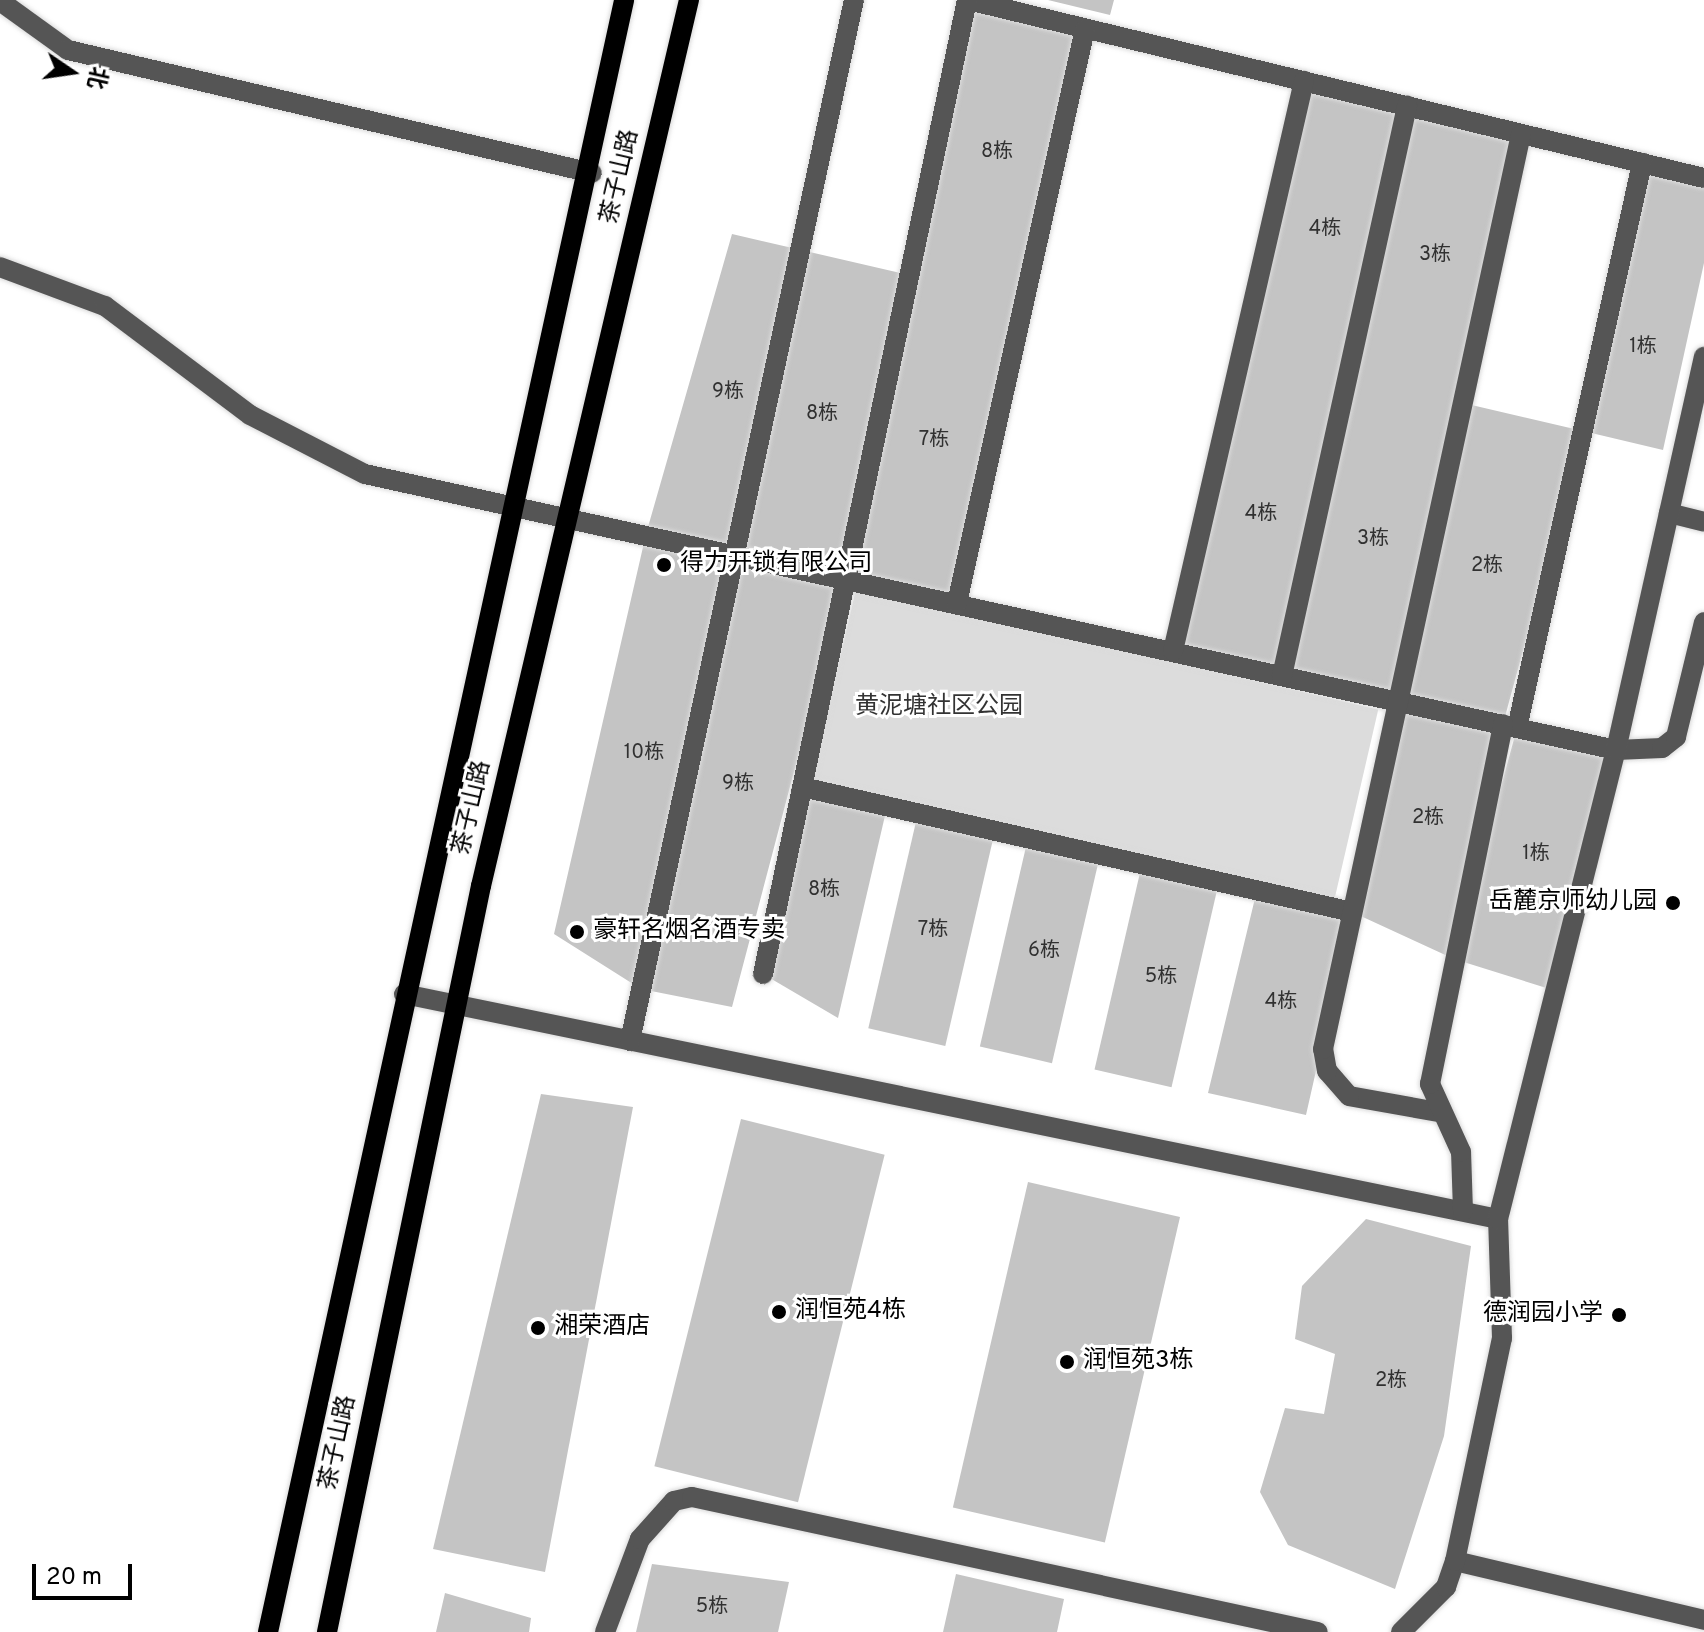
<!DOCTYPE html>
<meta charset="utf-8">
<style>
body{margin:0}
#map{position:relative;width:1704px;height:1632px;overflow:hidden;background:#fff;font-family:Overpass,"Noto Sans SC",sans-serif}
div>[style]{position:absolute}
.green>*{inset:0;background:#dcdcdc;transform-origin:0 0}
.building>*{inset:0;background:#c4c4c4;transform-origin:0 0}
.roads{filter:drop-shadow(0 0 2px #dbdbdb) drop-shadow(0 0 2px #dbdbdb)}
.minor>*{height:20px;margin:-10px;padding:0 10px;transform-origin:10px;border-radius:10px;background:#555}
.major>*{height:20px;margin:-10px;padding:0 10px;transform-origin:10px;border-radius:10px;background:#000}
.dots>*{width:22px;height:22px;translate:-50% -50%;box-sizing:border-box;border:4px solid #fff;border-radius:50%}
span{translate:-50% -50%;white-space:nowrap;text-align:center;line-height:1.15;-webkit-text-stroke:6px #fff;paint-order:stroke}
.number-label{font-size:20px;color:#313131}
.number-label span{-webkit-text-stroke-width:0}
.street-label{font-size:24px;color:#000}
.poi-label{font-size:24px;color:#000}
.left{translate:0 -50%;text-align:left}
.right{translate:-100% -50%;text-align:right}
.park-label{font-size:24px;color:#333}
.north{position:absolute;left:32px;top:32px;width:80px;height:80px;-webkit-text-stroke:6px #fff;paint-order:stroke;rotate:103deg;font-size:22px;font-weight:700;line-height:32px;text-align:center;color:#000}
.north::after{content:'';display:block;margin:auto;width:28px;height:36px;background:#000;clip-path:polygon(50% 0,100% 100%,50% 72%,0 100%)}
.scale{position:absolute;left:32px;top:1564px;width:100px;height:36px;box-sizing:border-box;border:4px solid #000;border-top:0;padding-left:10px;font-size:24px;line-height:28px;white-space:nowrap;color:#000;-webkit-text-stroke:6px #fff;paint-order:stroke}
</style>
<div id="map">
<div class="green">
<div style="left:856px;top:589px;width:536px;height:196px;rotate:13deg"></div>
</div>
<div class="building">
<div style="clip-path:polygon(967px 0,1085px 29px,957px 603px,845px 578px,732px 1007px,641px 989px,554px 934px,646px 534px,732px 234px,909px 275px)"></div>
<div style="clip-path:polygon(1048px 0,1114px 0,1110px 15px)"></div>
<div style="clip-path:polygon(1304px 81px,1521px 134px,1463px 403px,1583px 431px,1503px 724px,1457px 948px,1517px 728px,1616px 750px,1556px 991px,1454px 959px,1352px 912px,1306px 1115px,1208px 1093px,1257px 890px,1352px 912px,1399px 701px,1173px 651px)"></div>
<div style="clip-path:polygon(1642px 163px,1704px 180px,1704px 263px,1663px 450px,1583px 431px)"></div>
<div style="clip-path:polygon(802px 787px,887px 807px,838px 1018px,763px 974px)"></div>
<div style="left:918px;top:813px;width:79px;height:221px;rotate:13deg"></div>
<div style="left:1028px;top:838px;width:74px;height:214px;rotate:13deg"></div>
<div style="left:1142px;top:864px;width:79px;height:211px;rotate:13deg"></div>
<div style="clip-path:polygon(541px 1094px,633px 1107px,545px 1572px,433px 1549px)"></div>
<div style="left:741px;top:1119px;width:148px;height:358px;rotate:14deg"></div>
<div style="left:1028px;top:1182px;width:156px;height:334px;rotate:13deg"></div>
<div style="clip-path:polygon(1366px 1219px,1471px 1246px,1444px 1436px,1395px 1589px,1288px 1545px,1260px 1492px,1285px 1408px,1324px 1414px,1335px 1354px,1295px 1339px,1302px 1286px)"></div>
<div style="clip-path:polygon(652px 1564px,789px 1582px,778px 1632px,636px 1632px)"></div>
<div style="clip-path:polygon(956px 1574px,1064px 1599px,1057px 1632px,943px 1632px)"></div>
<div style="clip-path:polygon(445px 1593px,531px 1618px,529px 1632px,436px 1632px)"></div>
</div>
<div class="roads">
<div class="minor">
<div style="left:968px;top:0;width:757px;rotate:13.6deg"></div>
<div style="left:0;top:1px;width:84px;rotate:35.8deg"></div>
<div style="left:68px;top:50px;width:538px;rotate:13.21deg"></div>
<div style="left:0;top:267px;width:112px;rotate:20.4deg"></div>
<div style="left:105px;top:306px;width:181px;rotate:36.9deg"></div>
<div style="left:250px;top:415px;width:129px;rotate:27.2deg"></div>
<div style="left:365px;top:474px;width:1281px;rotate:12.44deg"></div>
<div style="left:1616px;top:750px;width:46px;rotate:-2.5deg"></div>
<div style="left:1662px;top:748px;width:18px;rotate:-38deg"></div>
<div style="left:1676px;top:737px;width:118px;rotate:-76.3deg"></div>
<div style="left:1669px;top:513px;width:36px;rotate:14deg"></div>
<div style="left:957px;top:603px;width:588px;rotate:-77.43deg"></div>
<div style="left:1173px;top:651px;width:585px;rotate:-77.06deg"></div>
<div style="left:1282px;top:676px;width:584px;rotate:-77.63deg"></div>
<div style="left:1517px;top:728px;width:579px;rotate:-77.52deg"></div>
<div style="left:802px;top:787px;width:564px;rotate:12.8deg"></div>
<div style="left:763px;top:974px;width:995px;rotate:-78.17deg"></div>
<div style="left:404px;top:994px;width:1117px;rotate:11.62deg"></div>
<div style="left:630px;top:1041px;width:1065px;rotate:-77.86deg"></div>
<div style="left:1438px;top:1112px;width:90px;rotate:-169.8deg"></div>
<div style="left:1349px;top:1096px;width:33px;rotate:-131deg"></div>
<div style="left:1327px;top:1071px;width:22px;rotate:-100deg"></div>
<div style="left:1323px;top:1049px;width:936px;rotate:-77.79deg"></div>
<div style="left:1463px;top:1211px;width:59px;rotate:-91.9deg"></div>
<div style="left:1461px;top:1152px;width:75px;rotate:-114.5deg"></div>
<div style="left:1430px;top:1084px;width:367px;rotate:-78.5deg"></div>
<div style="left:1455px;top:1561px;width:256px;rotate:13.3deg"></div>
<div style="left:605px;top:1632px;width:99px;rotate:-69.4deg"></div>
<div style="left:640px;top:1539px;width:51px;rotate:-48.2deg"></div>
<div style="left:674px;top:1501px;width:18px;rotate:-13deg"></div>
<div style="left:692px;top:1497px;width:640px;rotate:12.17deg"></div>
<div style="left:1401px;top:1632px;width:64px;rotate:-45deg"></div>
<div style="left:1446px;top:1587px;width:28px;rotate:-71deg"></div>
<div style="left:1455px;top:1561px;width:228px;rotate:-78.1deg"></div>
<div style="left:1502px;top:1338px;width:119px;rotate:-91.9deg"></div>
<div style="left:1498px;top:1219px;width:484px;rotate:-75.9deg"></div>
<div style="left:1616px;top:750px;width:403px;rotate:-77.4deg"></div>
</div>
<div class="major">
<div style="left:268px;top:1632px;width:1670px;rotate:-77.69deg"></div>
<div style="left:327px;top:1632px;width:762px;rotate:-78.34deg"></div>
<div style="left:481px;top:886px;width:910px;rotate:-76.79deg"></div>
</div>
</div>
<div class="dots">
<div style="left:664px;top:565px;background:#000"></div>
<div style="left:1673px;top:903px;background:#000"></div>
<div style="left:577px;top:932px;background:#000"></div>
<div style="left:779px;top:1312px;background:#000"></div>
<div style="left:1619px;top:1315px;background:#000"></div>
<div style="left:538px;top:1328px;background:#000"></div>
<div style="left:1067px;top:1362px;background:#000"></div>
</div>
<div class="number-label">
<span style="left:997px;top:152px">8栋</span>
<span style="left:1325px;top:229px">4栋</span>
<span style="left:1435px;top:255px">3栋</span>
<span style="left:1643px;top:347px">1栋</span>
<span style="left:728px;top:392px">9栋</span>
<span style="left:822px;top:414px">8栋</span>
<span style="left:934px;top:440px">7栋</span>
<span style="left:1261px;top:514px">4栋</span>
<span style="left:1373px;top:539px">3栋</span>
<span style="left:1487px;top:566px">2栋</span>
<span style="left:644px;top:753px">10栋</span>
<span style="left:738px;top:784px">9栋</span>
<span style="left:1428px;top:818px">2栋</span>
<span style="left:1536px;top:854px">1栋</span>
<span style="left:824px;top:890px">8栋</span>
<span style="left:933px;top:930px">7栋</span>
<span style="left:1044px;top:951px">6栋</span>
<span style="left:1161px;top:977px">5栋</span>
<span style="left:1281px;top:1002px">4栋</span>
<span style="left:1391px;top:1381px">2栋</span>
<span style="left:712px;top:1607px">5栋</span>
</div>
<div class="street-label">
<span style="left:621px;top:177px;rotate:-77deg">茶子山路</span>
<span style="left:473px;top:808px;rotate:-77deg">茶子山路</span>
<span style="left:339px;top:1443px;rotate:-78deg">茶子山路</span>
</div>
<div class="poi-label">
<span class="left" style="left:680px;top:565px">得力开锁有限公司</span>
<span class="right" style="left:1657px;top:903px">岳麓京师幼儿园</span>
<span class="left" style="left:593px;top:932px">豪轩名烟名酒专卖</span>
<span class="left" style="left:795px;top:1312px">润恒苑4栋</span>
<span class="right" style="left:1603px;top:1315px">德润园小学</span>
<span class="left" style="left:554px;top:1328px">湘荣酒店</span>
<span class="left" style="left:1083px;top:1362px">润恒苑3栋</span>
</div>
<div class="park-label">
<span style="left:939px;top:708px">黄泥塘社区公园</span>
</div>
<div class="north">北</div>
<div class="scale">20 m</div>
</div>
